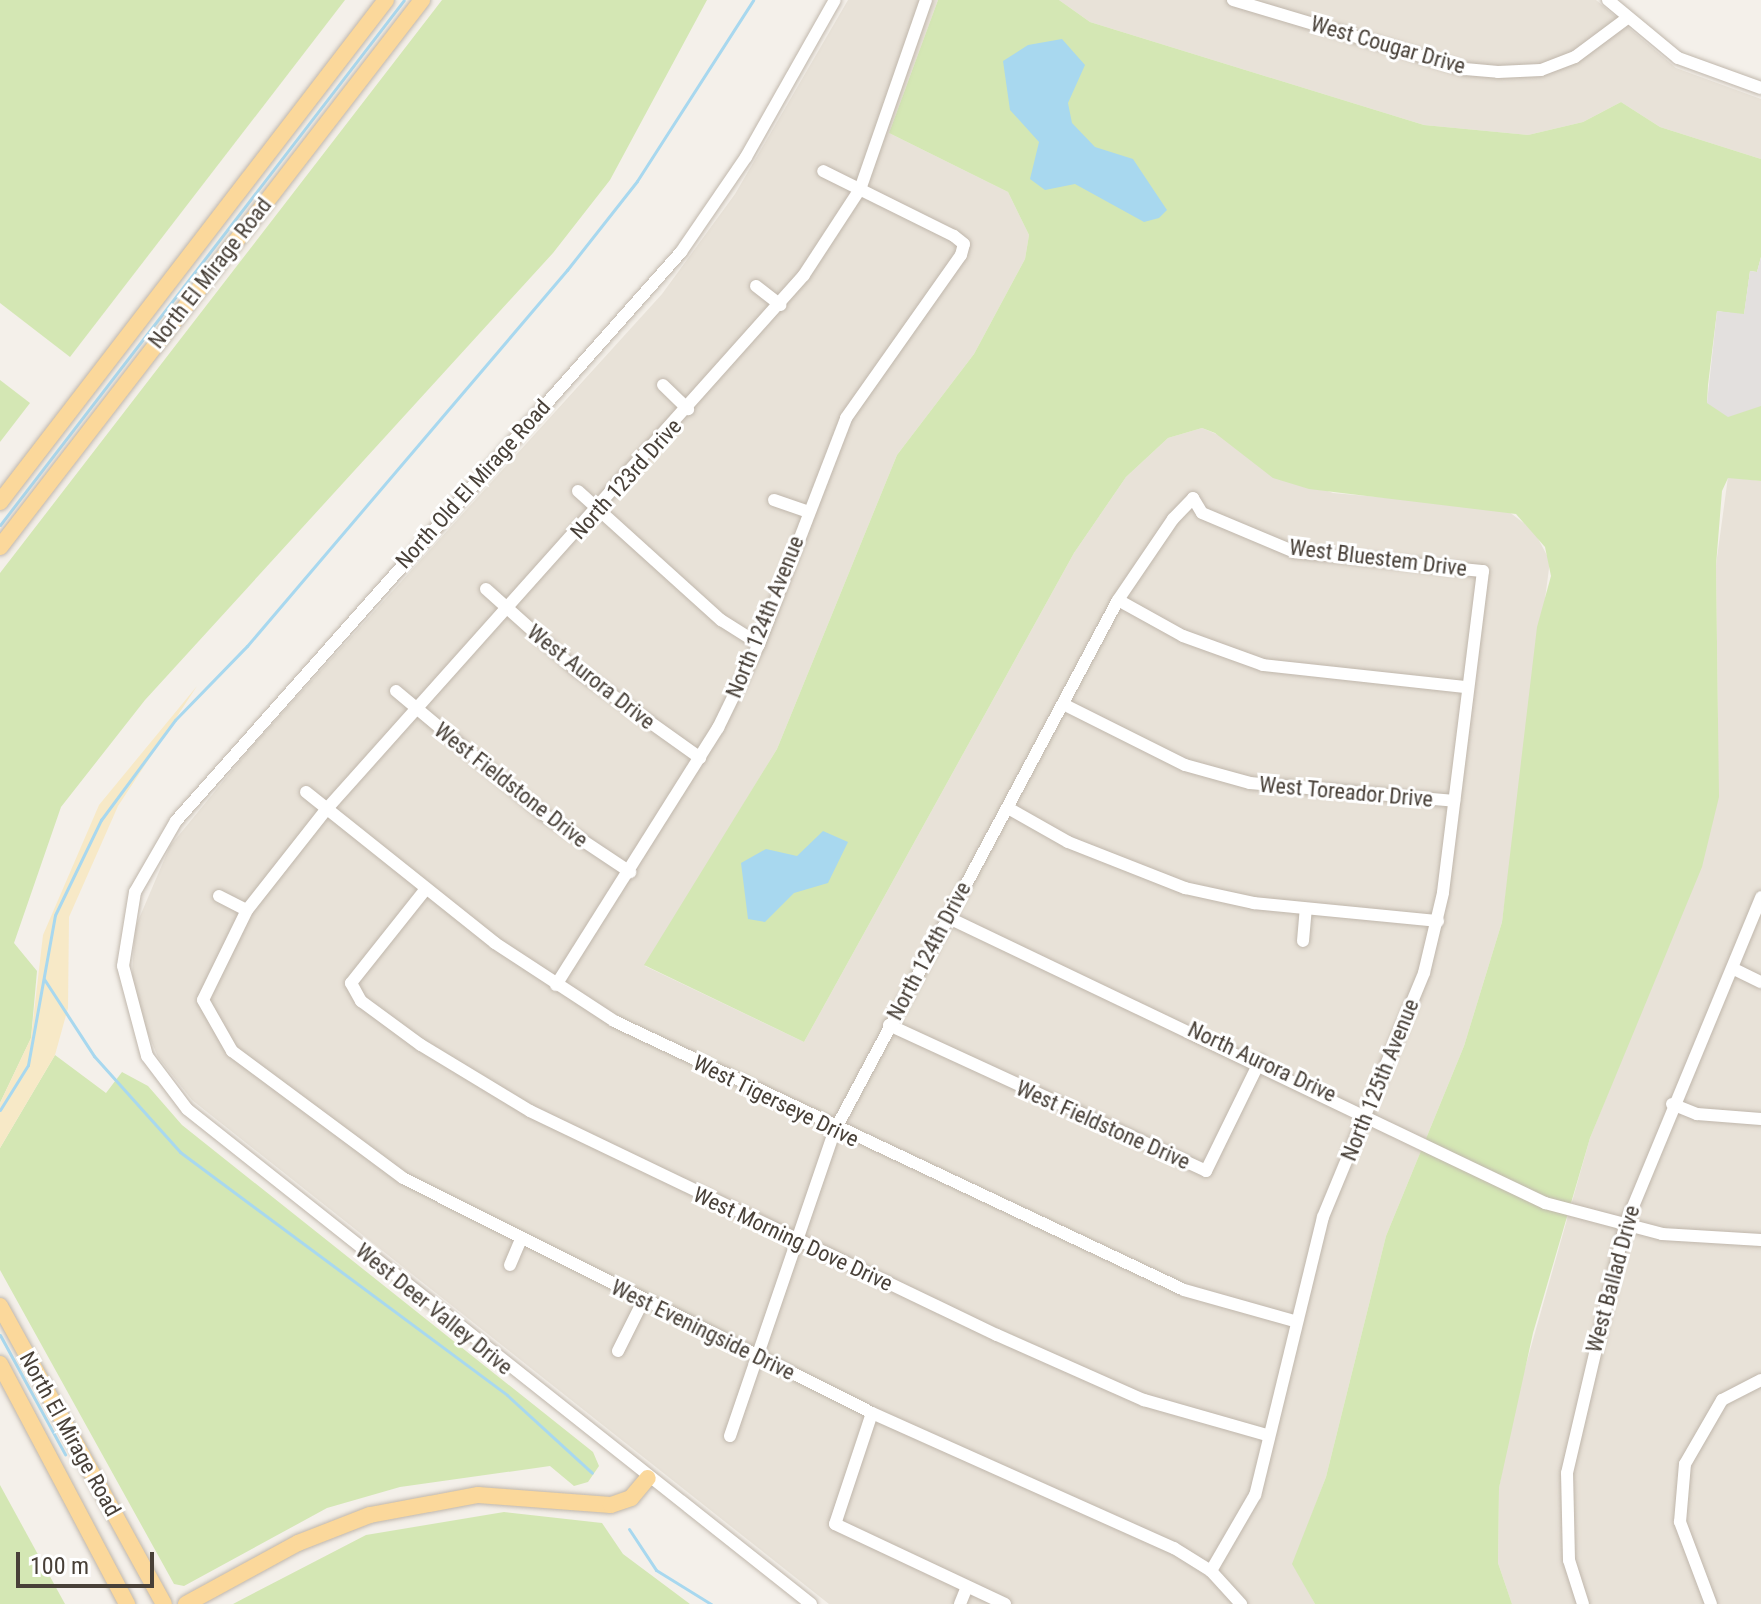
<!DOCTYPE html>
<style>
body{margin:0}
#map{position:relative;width:1761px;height:1604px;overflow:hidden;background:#f4f0ea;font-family:"Roboto Condensed",sans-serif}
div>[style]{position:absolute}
.residential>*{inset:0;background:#e8e2d8}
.green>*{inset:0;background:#d4e7b4}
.sand>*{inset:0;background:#f7e9c7}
.parking>*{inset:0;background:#e3e0de}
.water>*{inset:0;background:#a8d8ef}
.stream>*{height:3px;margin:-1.5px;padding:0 1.5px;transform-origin:1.5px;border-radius:1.5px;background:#a8d8ef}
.roads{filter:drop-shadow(0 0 2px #c0b7ac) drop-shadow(0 0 2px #c0b7ac)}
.minor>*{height:12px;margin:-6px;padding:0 6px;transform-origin:6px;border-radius:6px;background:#fff}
.major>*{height:16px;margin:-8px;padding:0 8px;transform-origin:8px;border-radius:8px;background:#fbd89b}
span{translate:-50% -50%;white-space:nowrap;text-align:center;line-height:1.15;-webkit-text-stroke:6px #fff;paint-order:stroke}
.street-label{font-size:22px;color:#484038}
.scale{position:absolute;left:16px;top:1552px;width:138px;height:36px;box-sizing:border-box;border:4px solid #484038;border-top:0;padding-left:10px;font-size:24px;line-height:28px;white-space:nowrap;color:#484038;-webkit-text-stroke:6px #fff;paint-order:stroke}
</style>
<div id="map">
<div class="residential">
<div style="clip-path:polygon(848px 0,938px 0,889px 133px,1008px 192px,1029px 235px,1025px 259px,974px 354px,897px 455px,777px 749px,645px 966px,804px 1042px,1074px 553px,1126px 477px,1168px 438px,1202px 428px,1238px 443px,1259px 466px,1333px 493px,1504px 508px,1534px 531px,1550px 561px,1502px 922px,1464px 1046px,1386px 1236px,1326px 1477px,1293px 1564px,1315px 1604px,829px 1604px,192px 1100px,158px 1057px,143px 1022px,132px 975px,135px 928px,170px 846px,253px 745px,662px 294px,735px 194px)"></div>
<div style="clip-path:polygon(1059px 0,1596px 0,1676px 68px,1761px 99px,1761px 159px,1660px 127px,1621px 102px,1583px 122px,1528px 135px,1424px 125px,1090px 22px)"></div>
<div style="clip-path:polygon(1728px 477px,1761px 481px,1761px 1604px,1512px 1604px,1498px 1563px,1499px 1488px,1514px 1407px,1590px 1138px,1675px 926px,1718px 720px,1716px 565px)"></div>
</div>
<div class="green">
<div style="clip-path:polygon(0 0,345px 0,70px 357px,0 303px)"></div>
<div style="clip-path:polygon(442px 0,707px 0,610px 180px,553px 253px,145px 700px,61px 807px,14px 943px,37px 971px,31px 1038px,0 1103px,0 573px)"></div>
<div style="clip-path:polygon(938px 0,1059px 0,1090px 22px,1424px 125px,1528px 135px,1583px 122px,1621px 102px,1660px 127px,1761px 159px,1761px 257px,1757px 272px,1750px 271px,1744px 315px,1717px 311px,1708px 385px,1707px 403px,1761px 406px,1761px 481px,1728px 478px,1722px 491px,1716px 565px,1719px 797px,1702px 867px,1590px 1138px,1533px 1333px,1499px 1488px,1498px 1563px,1512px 1604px,1315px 1604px,1292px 1564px,1326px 1477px,1386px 1236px,1464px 1046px,1502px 922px,1537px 627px,1551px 576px,1545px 547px,1516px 514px,1309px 489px,1273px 478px,1215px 433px,1202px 428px,1168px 438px,1126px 477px,1074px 553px,804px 1042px,644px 965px,777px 749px,897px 455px,974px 354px,1025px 259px,1029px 235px,1008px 192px,889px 133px)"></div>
<div style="clip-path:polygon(0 380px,30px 403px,0 442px)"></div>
<div style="clip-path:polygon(55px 1055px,106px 1093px,122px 1072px,148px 1086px,182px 1125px,593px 1452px,599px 1466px,588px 1482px,574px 1486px,550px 1466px,400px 1487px,327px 1508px,184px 1586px,174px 1584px,0 1270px,0 1148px)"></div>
<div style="clip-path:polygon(0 1485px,65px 1604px,0 1604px)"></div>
<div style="clip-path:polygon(504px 1512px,602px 1523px,623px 1554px,690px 1604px,233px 1604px,366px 1535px)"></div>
</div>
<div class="sand">
<div style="clip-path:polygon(197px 686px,118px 806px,69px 917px,68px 1008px,55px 1055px,0 1148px,0 1103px,31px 1038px,43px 935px,99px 805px)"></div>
</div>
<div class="parking">
<div style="clip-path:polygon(1761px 257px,1761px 406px,1728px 417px,1707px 403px,1717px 311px,1744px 314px,1750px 271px,1757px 272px)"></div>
</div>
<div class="water">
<div style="clip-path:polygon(1062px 39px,1085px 65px,1068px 103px,1072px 123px,1095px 147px,1133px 159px,1167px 210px,1159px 218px,1144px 222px,1075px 184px,1045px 190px,1030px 179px,1039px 142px,1010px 110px,1003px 61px,1028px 45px)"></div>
<div style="clip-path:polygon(823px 831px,848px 842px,828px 883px,794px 893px,765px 922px,748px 919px,741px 863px,766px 849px,797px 856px)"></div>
</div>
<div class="stream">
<div style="left:0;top:525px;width:662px;rotate:-52.42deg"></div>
<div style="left:44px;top:979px;width:92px;rotate:57deg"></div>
<div style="left:94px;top:1056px;width:129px;rotate:48.1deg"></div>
<div style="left:180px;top:1152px;width:407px;rotate:36.6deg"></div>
<div style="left:507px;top:1395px;width:115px;rotate:42.5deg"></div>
<div style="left:0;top:1110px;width:53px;rotate:-58.1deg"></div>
<div style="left:28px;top:1065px;width:152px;rotate:-79.8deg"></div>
<div style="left:55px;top:915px;width:106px;rotate:-64.2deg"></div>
<div style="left:101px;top:820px;width:124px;rotate:-53.5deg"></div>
<div style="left:175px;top:720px;width:103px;rotate:-45.8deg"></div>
<div style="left:247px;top:646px;width:494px;rotate:-49.6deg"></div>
<div style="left:567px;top:270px;width:113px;rotate:-51.8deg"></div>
<div style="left:637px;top:181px;width:215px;rotate:-57.3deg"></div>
<div style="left:0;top:1335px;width:136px;rotate:61.4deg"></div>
<div style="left:629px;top:1529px;width:49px;rotate:56.6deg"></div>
<div style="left:656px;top:1570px;width:65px;rotate:31.7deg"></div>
</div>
<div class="roads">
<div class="minor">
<div style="left:926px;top:0;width:200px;rotate:109.2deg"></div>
<div style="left:860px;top:189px;width:103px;rotate:123.1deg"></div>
<div style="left:804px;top:275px;width:719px;rotate:131.79deg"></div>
<div style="left:325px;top:811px;width:126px;rotate:128.2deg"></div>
<div style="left:247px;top:910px;width:100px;rotate:116.1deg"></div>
<div style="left:203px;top:1000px;width:59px;rotate:60.4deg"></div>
<div style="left:232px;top:1051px;width:213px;rotate:36.6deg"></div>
<div style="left:403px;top:1178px;width:525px;rotate:26.61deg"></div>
<div style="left:872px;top:1413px;width:331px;rotate:24.1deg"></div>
<div style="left:1174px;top:1548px;width:44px;rotate:31.9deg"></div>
<div style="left:1211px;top:1571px;width:45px;rotate:47.7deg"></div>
<div style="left:1233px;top:0;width:242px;rotate:16.6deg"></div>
<div style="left:1465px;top:69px;width:33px;rotate:5deg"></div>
<div style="left:1498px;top:72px;width:43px;rotate:-2.7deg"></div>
<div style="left:1541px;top:70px;width:36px;rotate:-21deg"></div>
<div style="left:1575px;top:57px;width:64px;rotate:-36.7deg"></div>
<div style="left:1608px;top:0;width:91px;rotate:39.6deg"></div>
<div style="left:1678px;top:58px;width:88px;rotate:19.9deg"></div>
<div style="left:756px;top:286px;width:31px;rotate:38deg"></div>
<div style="left:663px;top:385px;width:35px;rotate:44deg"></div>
<div style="left:578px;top:491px;width:193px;rotate:42.1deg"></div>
<div style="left:721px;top:620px;width:45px;rotate:32.3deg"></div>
<div style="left:774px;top:500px;width:36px;rotate:19deg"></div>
<div style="left:486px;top:589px;width:118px;rotate:41.9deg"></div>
<div style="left:574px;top:668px;width:155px;rotate:35.5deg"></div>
<div style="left:1118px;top:600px;width:74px;rotate:29deg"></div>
<div style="left:1183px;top:636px;width:85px;rotate:19.9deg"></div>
<div style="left:1263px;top:665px;width:204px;rotate:6.2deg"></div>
<div style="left:396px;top:691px;width:192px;rotate:39.9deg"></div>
<div style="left:543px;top:814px;width:105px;rotate:33.7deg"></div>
<div style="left:1063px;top:704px;width:136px;rotate:26.6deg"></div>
<div style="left:1185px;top:765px;width:67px;rotate:15.5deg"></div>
<div style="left:1250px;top:783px;width:205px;rotate:5deg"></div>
<div style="left:306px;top:792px;width:242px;rotate:38.6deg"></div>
<div style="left:495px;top:943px;width:142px;rotate:33.2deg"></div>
<div style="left:614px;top:1021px;width:630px;rotate:25.26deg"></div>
<div style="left:1184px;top:1290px;width:114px;rotate:15.7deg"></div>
<div style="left:1008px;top:808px;width:69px;rotate:29.5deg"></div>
<div style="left:1068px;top:842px;width:126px;rotate:21.5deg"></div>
<div style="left:1185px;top:888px;width:71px;rotate:12.3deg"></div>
<div style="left:1254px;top:903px;width:185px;rotate:5.6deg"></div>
<div style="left:425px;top:890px;width:119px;rotate:128.5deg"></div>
<div style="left:351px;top:983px;width:21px;rotate:61deg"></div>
<div style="left:361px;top:1001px;width:74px;rotate:36.3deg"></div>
<div style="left:421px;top:1045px;width:127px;rotate:31.2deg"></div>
<div style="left:530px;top:1111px;width:518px;rotate:25.63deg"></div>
<div style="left:997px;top:1335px;width:161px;rotate:23.9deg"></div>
<div style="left:1144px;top:1400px;width:128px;rotate:15.9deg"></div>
<div style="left:219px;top:896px;width:31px;rotate:27deg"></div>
<div style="left:949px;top:918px;width:661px;rotate:25.56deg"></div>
<div style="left:1545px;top:1203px;width:121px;rotate:14.8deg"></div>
<div style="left:1662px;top:1234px;width:99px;rotate:3.5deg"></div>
<div style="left:1303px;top:941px;width:32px;rotate:-85deg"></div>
<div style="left:1734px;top:969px;width:30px;rotate:26deg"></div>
<div style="left:556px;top:985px;width:304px;rotate:-57.8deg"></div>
<div style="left:718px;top:728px;width:93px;rotate:-64deg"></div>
<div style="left:759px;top:644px;width:242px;rotate:-68.9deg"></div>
<div style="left:846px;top:418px;width:199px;rotate:-54.8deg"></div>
<div style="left:961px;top:255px;width:11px;rotate:-75deg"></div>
<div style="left:964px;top:244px;width:13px;rotate:-141deg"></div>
<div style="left:954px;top:236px;width:146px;rotate:-153.6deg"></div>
<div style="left:889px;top:1025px;width:349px;rotate:24.7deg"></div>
<div style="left:1206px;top:1171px;width:123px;rotate:-63.9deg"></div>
<div style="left:1672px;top:1104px;width:27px;rotate:22deg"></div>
<div style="left:1697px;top:1114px;width:64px;rotate:4.5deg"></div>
<div style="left:510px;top:1265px;width:25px;rotate:-67deg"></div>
<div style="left:618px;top:1351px;width:56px;rotate:-63.4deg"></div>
<div style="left:872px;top:1413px;width:117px;rotate:108.4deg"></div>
<div style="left:835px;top:1524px;width:188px;rotate:25.2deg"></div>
<div style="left:730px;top:1436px;width:324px;rotate:-71.1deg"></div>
<div style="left:835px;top:1130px;width:601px;rotate:-61.9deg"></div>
<div style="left:1118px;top:600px;width:98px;rotate:-55.8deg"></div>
<div style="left:1173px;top:519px;width:29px;rotate:-46deg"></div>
<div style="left:1193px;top:498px;width:17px;rotate:59deg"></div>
<div style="left:1202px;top:513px;width:101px;rotate:22.8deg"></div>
<div style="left:1295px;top:552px;width:189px;rotate:5.8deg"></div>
<div style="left:1483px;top:571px;width:324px;rotate:97.1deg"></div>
<div style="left:1443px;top:893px;width:82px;rotate:103.4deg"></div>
<div style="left:1424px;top:973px;width:264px;rotate:112.5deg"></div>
<div style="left:1323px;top:1217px;width:286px;rotate:103.7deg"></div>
<div style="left:1255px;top:1495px;width:88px;rotate:120.1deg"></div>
<div style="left:811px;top:1604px;width:796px;rotate:-141.58deg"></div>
<div style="left:187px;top:1109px;width:66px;rotate:-127deg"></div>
<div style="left:147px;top:1056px;width:93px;rotate:-104.9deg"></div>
<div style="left:123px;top:966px;width:75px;rotate:-80.8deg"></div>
<div style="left:135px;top:892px;width:82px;rotate:-60deg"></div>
<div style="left:176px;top:821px;width:761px;rotate:-48.41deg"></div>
<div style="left:681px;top:252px;width:115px;rotate:-55.6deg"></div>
<div style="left:746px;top:157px;width:180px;rotate:-60.5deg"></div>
<div style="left:960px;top:1604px;width:18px;rotate:-68deg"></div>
<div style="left:1583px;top:1604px;width:46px;rotate:-107.7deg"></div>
<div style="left:1569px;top:1560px;width:87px;rotate:-91.3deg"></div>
<div style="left:1567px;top:1473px;width:254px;rotate:-76.8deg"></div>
<div style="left:1625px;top:1226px;width:356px;rotate:-67.5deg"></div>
<div style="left:1711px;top:1604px;width:88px;rotate:-110.7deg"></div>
<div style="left:1680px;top:1522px;width:58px;rotate:-85.1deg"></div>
<div style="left:1685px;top:1464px;width:74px;rotate:-60deg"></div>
<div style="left:1722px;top:1400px;width:44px;rotate:-27.1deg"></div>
</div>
<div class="major">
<div style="left:0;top:502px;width:633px;rotate:-52.44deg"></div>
<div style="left:0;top:547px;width:691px;rotate:-52.35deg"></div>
<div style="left:0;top:1306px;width:340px;rotate:61.2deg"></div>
<div style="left:0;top:1364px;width:272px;rotate:62.1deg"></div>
<div style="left:186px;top:1604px;width:128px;rotate:-28.6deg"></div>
<div style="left:298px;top:1543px;width:77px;rotate:-21.3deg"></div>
<div style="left:370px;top:1515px;width:110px;rotate:-10.5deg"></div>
<div style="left:478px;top:1495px;width:133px;rotate:4.3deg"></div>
<div style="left:611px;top:1505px;width:21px;rotate:-19deg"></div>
<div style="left:631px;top:1498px;width:26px;rotate:-50deg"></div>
</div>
</div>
<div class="street-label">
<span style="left:1388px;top:45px;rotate:16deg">West Cougar Drive</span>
<span style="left:210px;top:273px;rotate:-52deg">North El Mirage Road</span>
<span style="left:626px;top:479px;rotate:-48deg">North 123rd Drive</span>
<span style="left:473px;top:484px;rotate:-48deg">North Old El Mirage Road</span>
<span style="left:1378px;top:558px;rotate:7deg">West Bluestem Drive</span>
<span style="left:765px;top:617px;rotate:-68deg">North 124th Avenue</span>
<span style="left:591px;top:677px;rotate:38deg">West Aurora Drive</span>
<span style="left:511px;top:785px;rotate:38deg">West Fieldstone Drive</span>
<span style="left:1346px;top:792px;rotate:5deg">West Toreador Drive</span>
<span style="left:929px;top:951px;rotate:-62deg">North 124th Drive</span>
<span style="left:1262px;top:1062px;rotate:25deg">North Aurora Drive</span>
<span style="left:1380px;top:1080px;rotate:-68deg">North 125th Avenue</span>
<span style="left:776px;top:1101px;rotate:26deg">West Tigerseye Drive</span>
<span style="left:1103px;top:1125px;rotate:24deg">West Fieldstone Drive</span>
<span style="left:793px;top:1239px;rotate:25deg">West Morning Dove Drive</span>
<span style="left:1613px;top:1279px;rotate:-75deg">West Ballad Drive</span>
<span style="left:434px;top:1309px;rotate:39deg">West Deer Valley Drive</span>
<span style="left:703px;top:1330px;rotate:26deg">West Eveningside Drive</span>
<span style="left:70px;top:1434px;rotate:61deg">North El Mirage Road</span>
</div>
<div class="scale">100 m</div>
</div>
